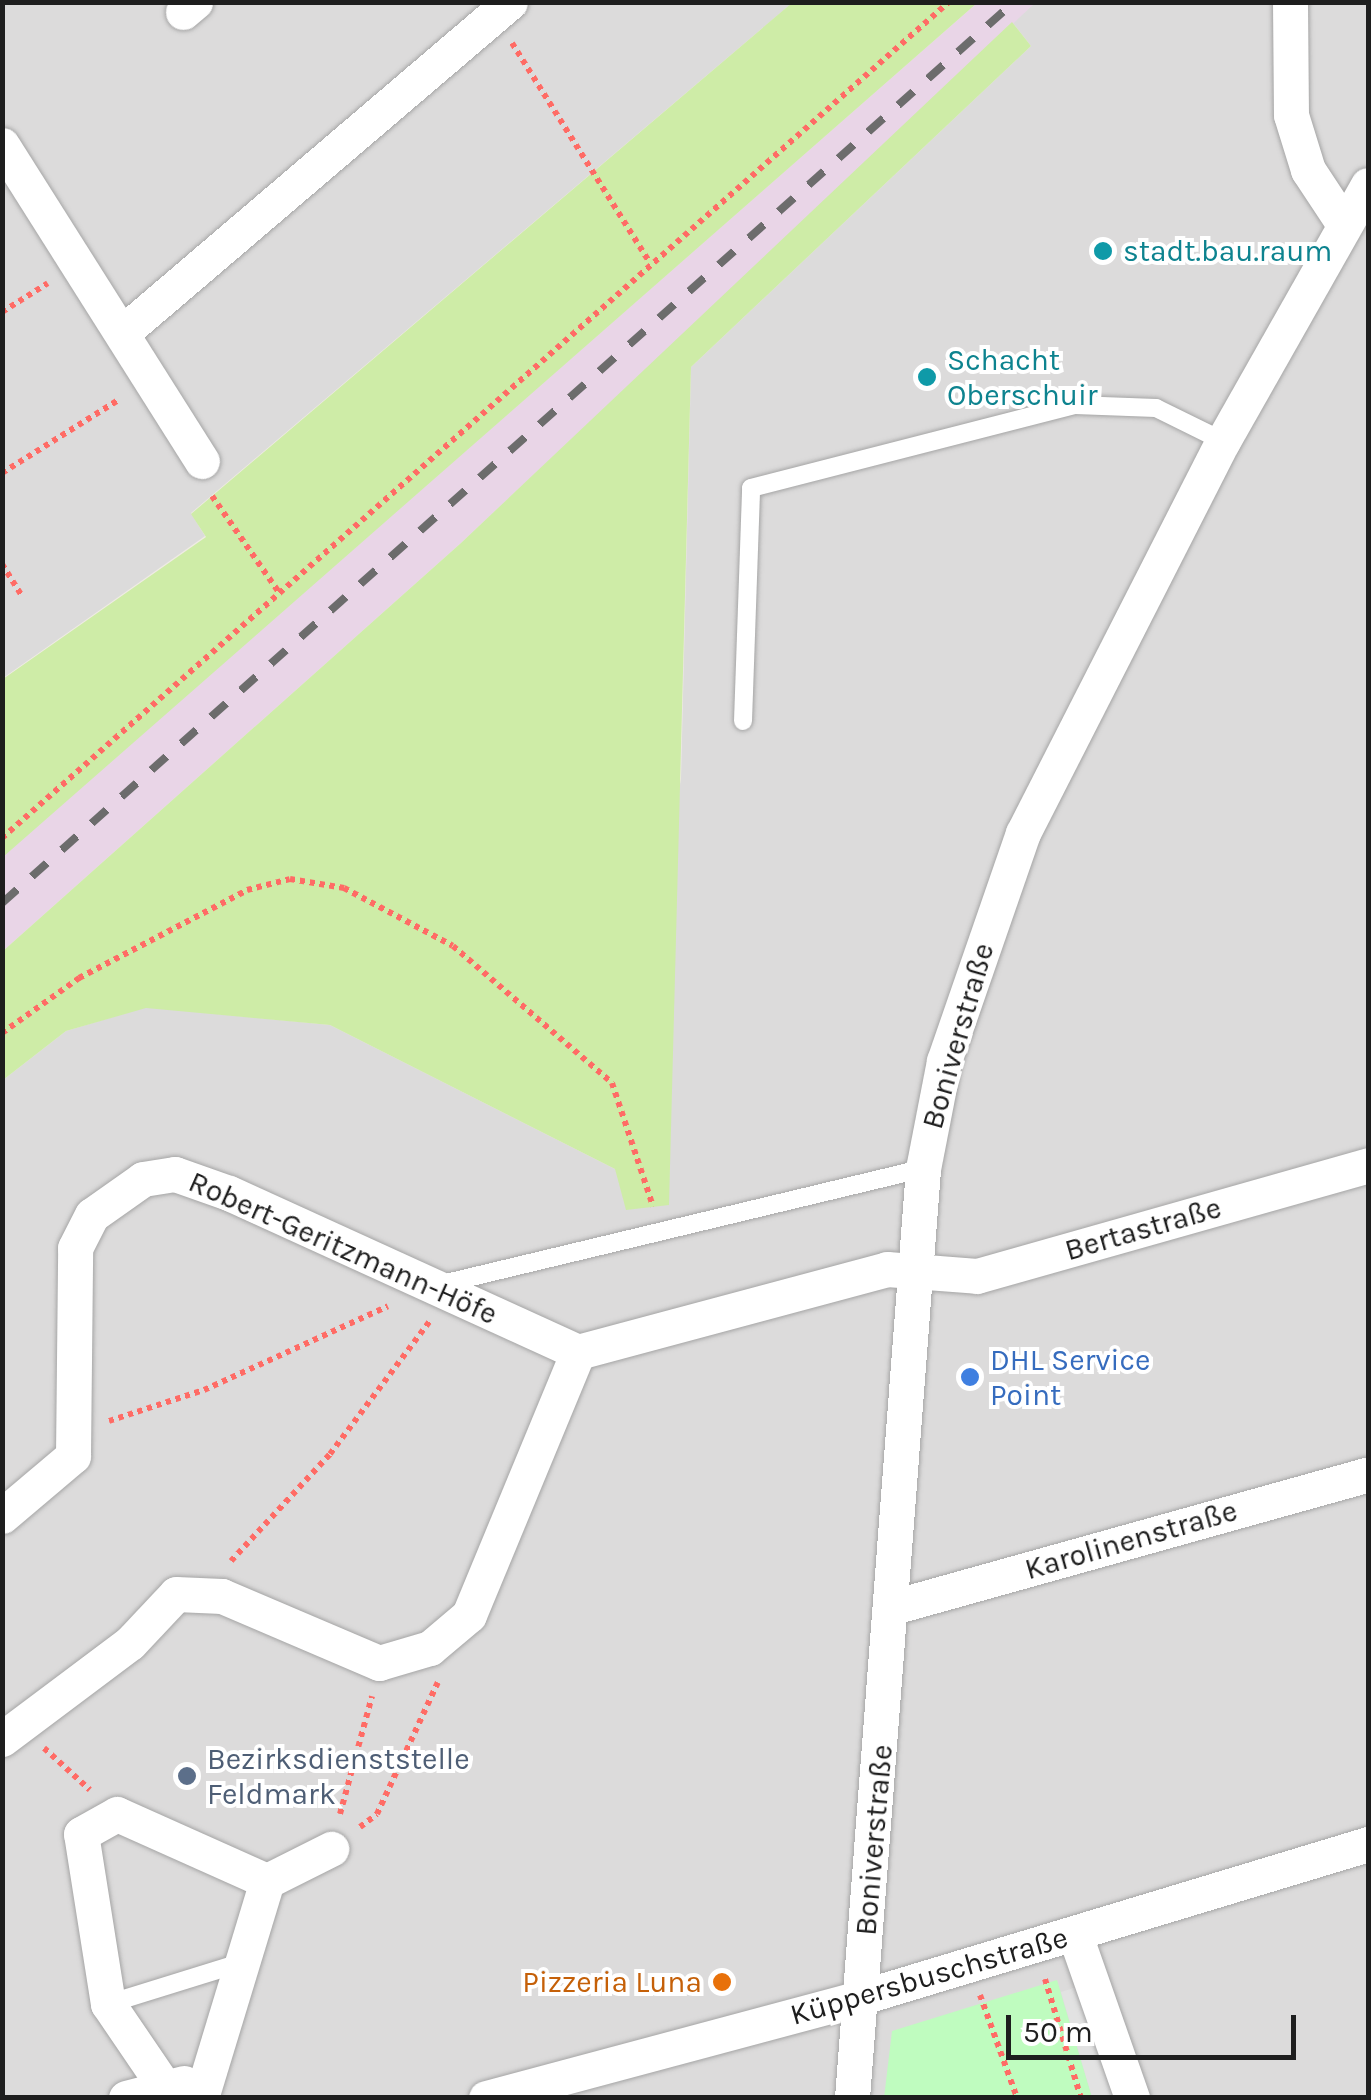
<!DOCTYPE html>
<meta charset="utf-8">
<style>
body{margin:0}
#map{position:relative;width:1371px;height:2100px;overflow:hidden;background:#efebe4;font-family:Karla,sans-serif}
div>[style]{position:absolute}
.residential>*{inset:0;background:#dcdbdb}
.industrial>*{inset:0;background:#e9d5e7}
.grass>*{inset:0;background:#ceeca7}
.park>*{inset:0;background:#bffcbf}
.parking>*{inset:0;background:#e2e2e2}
.path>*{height:6px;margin-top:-3px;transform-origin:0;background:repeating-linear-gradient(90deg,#ff6b65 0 5px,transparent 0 10px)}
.roads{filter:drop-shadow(0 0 2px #a5a5a5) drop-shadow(0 0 2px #a5a5a5)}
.lane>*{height:18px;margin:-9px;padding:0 9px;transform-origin:9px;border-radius:9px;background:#fff}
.street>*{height:35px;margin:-17.5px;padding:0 17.5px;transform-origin:17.5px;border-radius:17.5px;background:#fff}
.rail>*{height:8px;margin-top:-4px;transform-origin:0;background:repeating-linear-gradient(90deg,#6c6c6c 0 20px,transparent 0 40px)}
.dots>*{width:28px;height:28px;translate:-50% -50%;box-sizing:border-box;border:5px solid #fff;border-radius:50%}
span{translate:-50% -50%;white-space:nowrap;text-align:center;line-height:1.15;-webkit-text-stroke:8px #fff;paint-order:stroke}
.culture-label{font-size:30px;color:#0d838f}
.left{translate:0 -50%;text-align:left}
.street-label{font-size:30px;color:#1e1e1e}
.shop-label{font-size:30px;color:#366cbe}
.service-label{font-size:30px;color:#4e5e75}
.food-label{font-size:30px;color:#c56008}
.right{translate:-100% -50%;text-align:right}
.frame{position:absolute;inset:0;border:5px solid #1e1e1e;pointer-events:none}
.scale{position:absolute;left:1006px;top:2015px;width:290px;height:45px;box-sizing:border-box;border:5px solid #1e1e1e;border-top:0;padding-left:12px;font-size:30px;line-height:35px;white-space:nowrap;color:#1e1e1e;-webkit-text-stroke:8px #fff;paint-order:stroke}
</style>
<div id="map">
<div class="residential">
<div style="clip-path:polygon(3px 3px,792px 3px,191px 513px,205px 536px,3px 678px)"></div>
<div style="clip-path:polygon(1035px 3px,1368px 3px,1368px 2097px,3px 2098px,3px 1080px,66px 1031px,146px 1007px,330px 1025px,615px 1169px,681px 779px,691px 367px,1031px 46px,1012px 22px)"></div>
</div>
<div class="industrial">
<div style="clip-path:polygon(977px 3px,1035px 3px,461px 543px,3px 951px,2px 857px)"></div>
</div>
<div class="grass">
<div style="clip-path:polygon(793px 2px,977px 3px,3px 857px,3px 679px,206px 537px,191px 514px)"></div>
<div style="clip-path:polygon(1012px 22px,1031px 46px,691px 367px,669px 1205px,626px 1210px,615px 1169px,330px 1025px,146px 1008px,66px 1031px,3px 1080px,3px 951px,461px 543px)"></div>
</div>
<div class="park">
<div style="clip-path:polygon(1057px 1980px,1092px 2097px,884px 2098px,892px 2031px)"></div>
</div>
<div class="parking">
<div style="clip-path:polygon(1083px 1985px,1119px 2097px,1092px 2097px,1061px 1992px)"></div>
</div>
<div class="path">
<div style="left:512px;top:43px;width:257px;rotate:57.9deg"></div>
<div style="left:2px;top:312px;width:54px;rotate:-32.2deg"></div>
<div style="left:2px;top:473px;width:139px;rotate:-32.1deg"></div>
<div style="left:212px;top:496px;width:119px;rotate:55.2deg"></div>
<div style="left:2px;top:564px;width:38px;rotate:58deg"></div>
<div style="left:2px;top:838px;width:1263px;rotate:-41.44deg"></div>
<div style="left:2px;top:1033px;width:95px;rotate:-35.5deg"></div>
<div style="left:79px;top:978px;width:190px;rotate:-27.6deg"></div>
<div style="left:247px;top:890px;width:44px;rotate:-14.3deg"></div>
<div style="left:290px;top:879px;width:55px;rotate:9.5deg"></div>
<div style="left:344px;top:888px;width:123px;rotate:28deg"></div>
<div style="left:453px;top:946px;width:210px;rotate:40.7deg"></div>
<div style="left:612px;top:1083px;width:130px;rotate:71.6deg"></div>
<div style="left:109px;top:1421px;width:100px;rotate:-18.1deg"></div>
<div style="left:204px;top:1390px;width:202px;rotate:-24.5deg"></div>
<div style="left:231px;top:1561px;width:146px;rotate:-47.2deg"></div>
<div style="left:330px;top:1454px;width:166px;rotate:-53.1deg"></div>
<div style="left:44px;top:1748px;width:62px;rotate:42.4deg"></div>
<div style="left:340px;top:1814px;width:122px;rotate:-74.8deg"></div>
<div style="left:360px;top:1827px;width:21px;rotate:-37deg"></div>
<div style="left:377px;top:1814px;width:145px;rotate:-65.2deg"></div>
<div style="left:1045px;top:1979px;width:124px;rotate:73.2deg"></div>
<div style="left:980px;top:1995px;width:109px;rotate:70.2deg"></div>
</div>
<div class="roads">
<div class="lane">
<div style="left:743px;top:721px;width:233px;rotate:-88deg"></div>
<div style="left:751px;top:488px;width:334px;rotate:-14.4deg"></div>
<div style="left:1075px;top:405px;width:81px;rotate:2.1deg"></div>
<div style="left:1156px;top:408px;width:75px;rotate:26.2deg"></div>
<div style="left:438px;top:1285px;width:499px;rotate:-13.5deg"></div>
<div style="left:108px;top:2004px;width:138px;rotate:-17.3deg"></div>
</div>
<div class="street">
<div style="left:1290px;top:2px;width:113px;rotate:89.5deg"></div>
<div style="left:1291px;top:115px;width:58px;rotate:72.8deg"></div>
<div style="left:1308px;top:170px;width:64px;rotate:56.6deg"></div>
<div style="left:183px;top:12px;width:16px;rotate:-40deg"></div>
<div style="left:2px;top:145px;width:374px;rotate:57.7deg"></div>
<div style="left:122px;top:333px;width:510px;rotate:-40.47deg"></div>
<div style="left:2px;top:1516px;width:93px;rotate:-40.2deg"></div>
<div style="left:73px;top:1456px;width:208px;rotate:-89.4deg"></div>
<div style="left:75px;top:1248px;width:37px;rotate:-63deg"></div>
<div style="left:92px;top:1215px;width:62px;rotate:-35.2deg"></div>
<div style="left:143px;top:1179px;width:32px;rotate:-9deg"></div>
<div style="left:175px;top:1174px;width:57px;rotate:19.4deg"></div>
<div style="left:229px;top:1193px;width:384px;rotate:24.5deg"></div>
<div style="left:578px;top:1352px;width:320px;rotate:-15deg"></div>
<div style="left:887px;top:1269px;width:90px;rotate:4.4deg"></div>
<div style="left:977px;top:1276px;width:406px;rotate:-15.8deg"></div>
<div style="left:893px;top:1607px;width:493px;rotate:-15.6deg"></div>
<div style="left:2px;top:1739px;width:160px;rotate:-36.9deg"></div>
<div style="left:130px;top:1643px;width:67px;rotate:-46.8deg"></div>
<div style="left:176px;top:1594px;width:46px;rotate:2.5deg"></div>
<div style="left:222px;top:1596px;width:171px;rotate:23.1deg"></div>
<div style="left:379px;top:1663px;width:53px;rotate:-16.4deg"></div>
<div style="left:430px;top:1648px;width:51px;rotate:-40.2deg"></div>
<div style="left:469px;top:1615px;width:285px;rotate:-67.5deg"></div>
<div style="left:1075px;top:1935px;width:173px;rotate:70.7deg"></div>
<div style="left:126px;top:2098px;width:60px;rotate:-14.5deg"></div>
<div style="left:172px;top:2098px;width:114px;rotate:-124.2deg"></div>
<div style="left:108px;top:2004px;width:172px;rotate:-99deg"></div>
<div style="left:81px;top:1834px;width:41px;rotate:-29.1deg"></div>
<div style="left:117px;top:1814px;width:164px;rotate:24.1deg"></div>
<div style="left:201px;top:2098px;width:227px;rotate:-73.1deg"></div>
<div style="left:267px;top:1881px;width:72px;rotate:-26.6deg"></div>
<div style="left:486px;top:2098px;width:389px;rotate:-15deg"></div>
<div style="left:862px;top:1997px;width:529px;rotate:-16.82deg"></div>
<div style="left:852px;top:2098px;width:932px;rotate:-85.63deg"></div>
<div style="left:923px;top:1169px;width:110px;rotate:-79deg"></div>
<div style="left:944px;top:1061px;width:241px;rotate:-70.9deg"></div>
<div style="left:1023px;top:833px;width:440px;rotate:-63deg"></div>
<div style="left:1223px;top:441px;width:294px;rotate:-60.5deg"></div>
</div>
</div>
<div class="rail">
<div style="left:2px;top:903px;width:1355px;rotate:-41.68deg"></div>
</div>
<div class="dots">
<div style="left:1103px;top:251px;background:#0f9aa8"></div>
<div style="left:927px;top:377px;background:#0f9aa8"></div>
<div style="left:970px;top:1377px;background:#3f7fe0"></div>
<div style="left:187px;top:1776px;background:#5c6f8a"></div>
<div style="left:722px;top:1982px;background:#e8710a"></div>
</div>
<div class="culture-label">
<span class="left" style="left:1123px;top:251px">stadt.bau.raum</span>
<span class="left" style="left:947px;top:377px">Schacht<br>Oberschuir</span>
</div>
<div class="street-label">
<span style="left:958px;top:1036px;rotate:-74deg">Boniverstraße</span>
<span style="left:1143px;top:1229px;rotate:-16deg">Bertastraße</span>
<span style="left:343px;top:1248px;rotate:24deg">Robert-Geritzmann-Höfe</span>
<span style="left:1131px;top:1540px;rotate:-16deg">Karolinenstraße</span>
<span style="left:874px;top:1840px;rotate:-85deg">Boniverstraße</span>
<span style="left:929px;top:1976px;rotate:-16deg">Küppersbuschstraße</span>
</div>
<div class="shop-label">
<span class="left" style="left:990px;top:1377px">DHL Service<br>Point</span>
</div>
<div class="service-label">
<span class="left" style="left:207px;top:1776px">Bezirksdienststelle<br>Feldmark</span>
</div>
<div class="food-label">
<span class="right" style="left:702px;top:1982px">Pizzeria Luna</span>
</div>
<div class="frame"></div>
<div class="scale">50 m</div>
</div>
